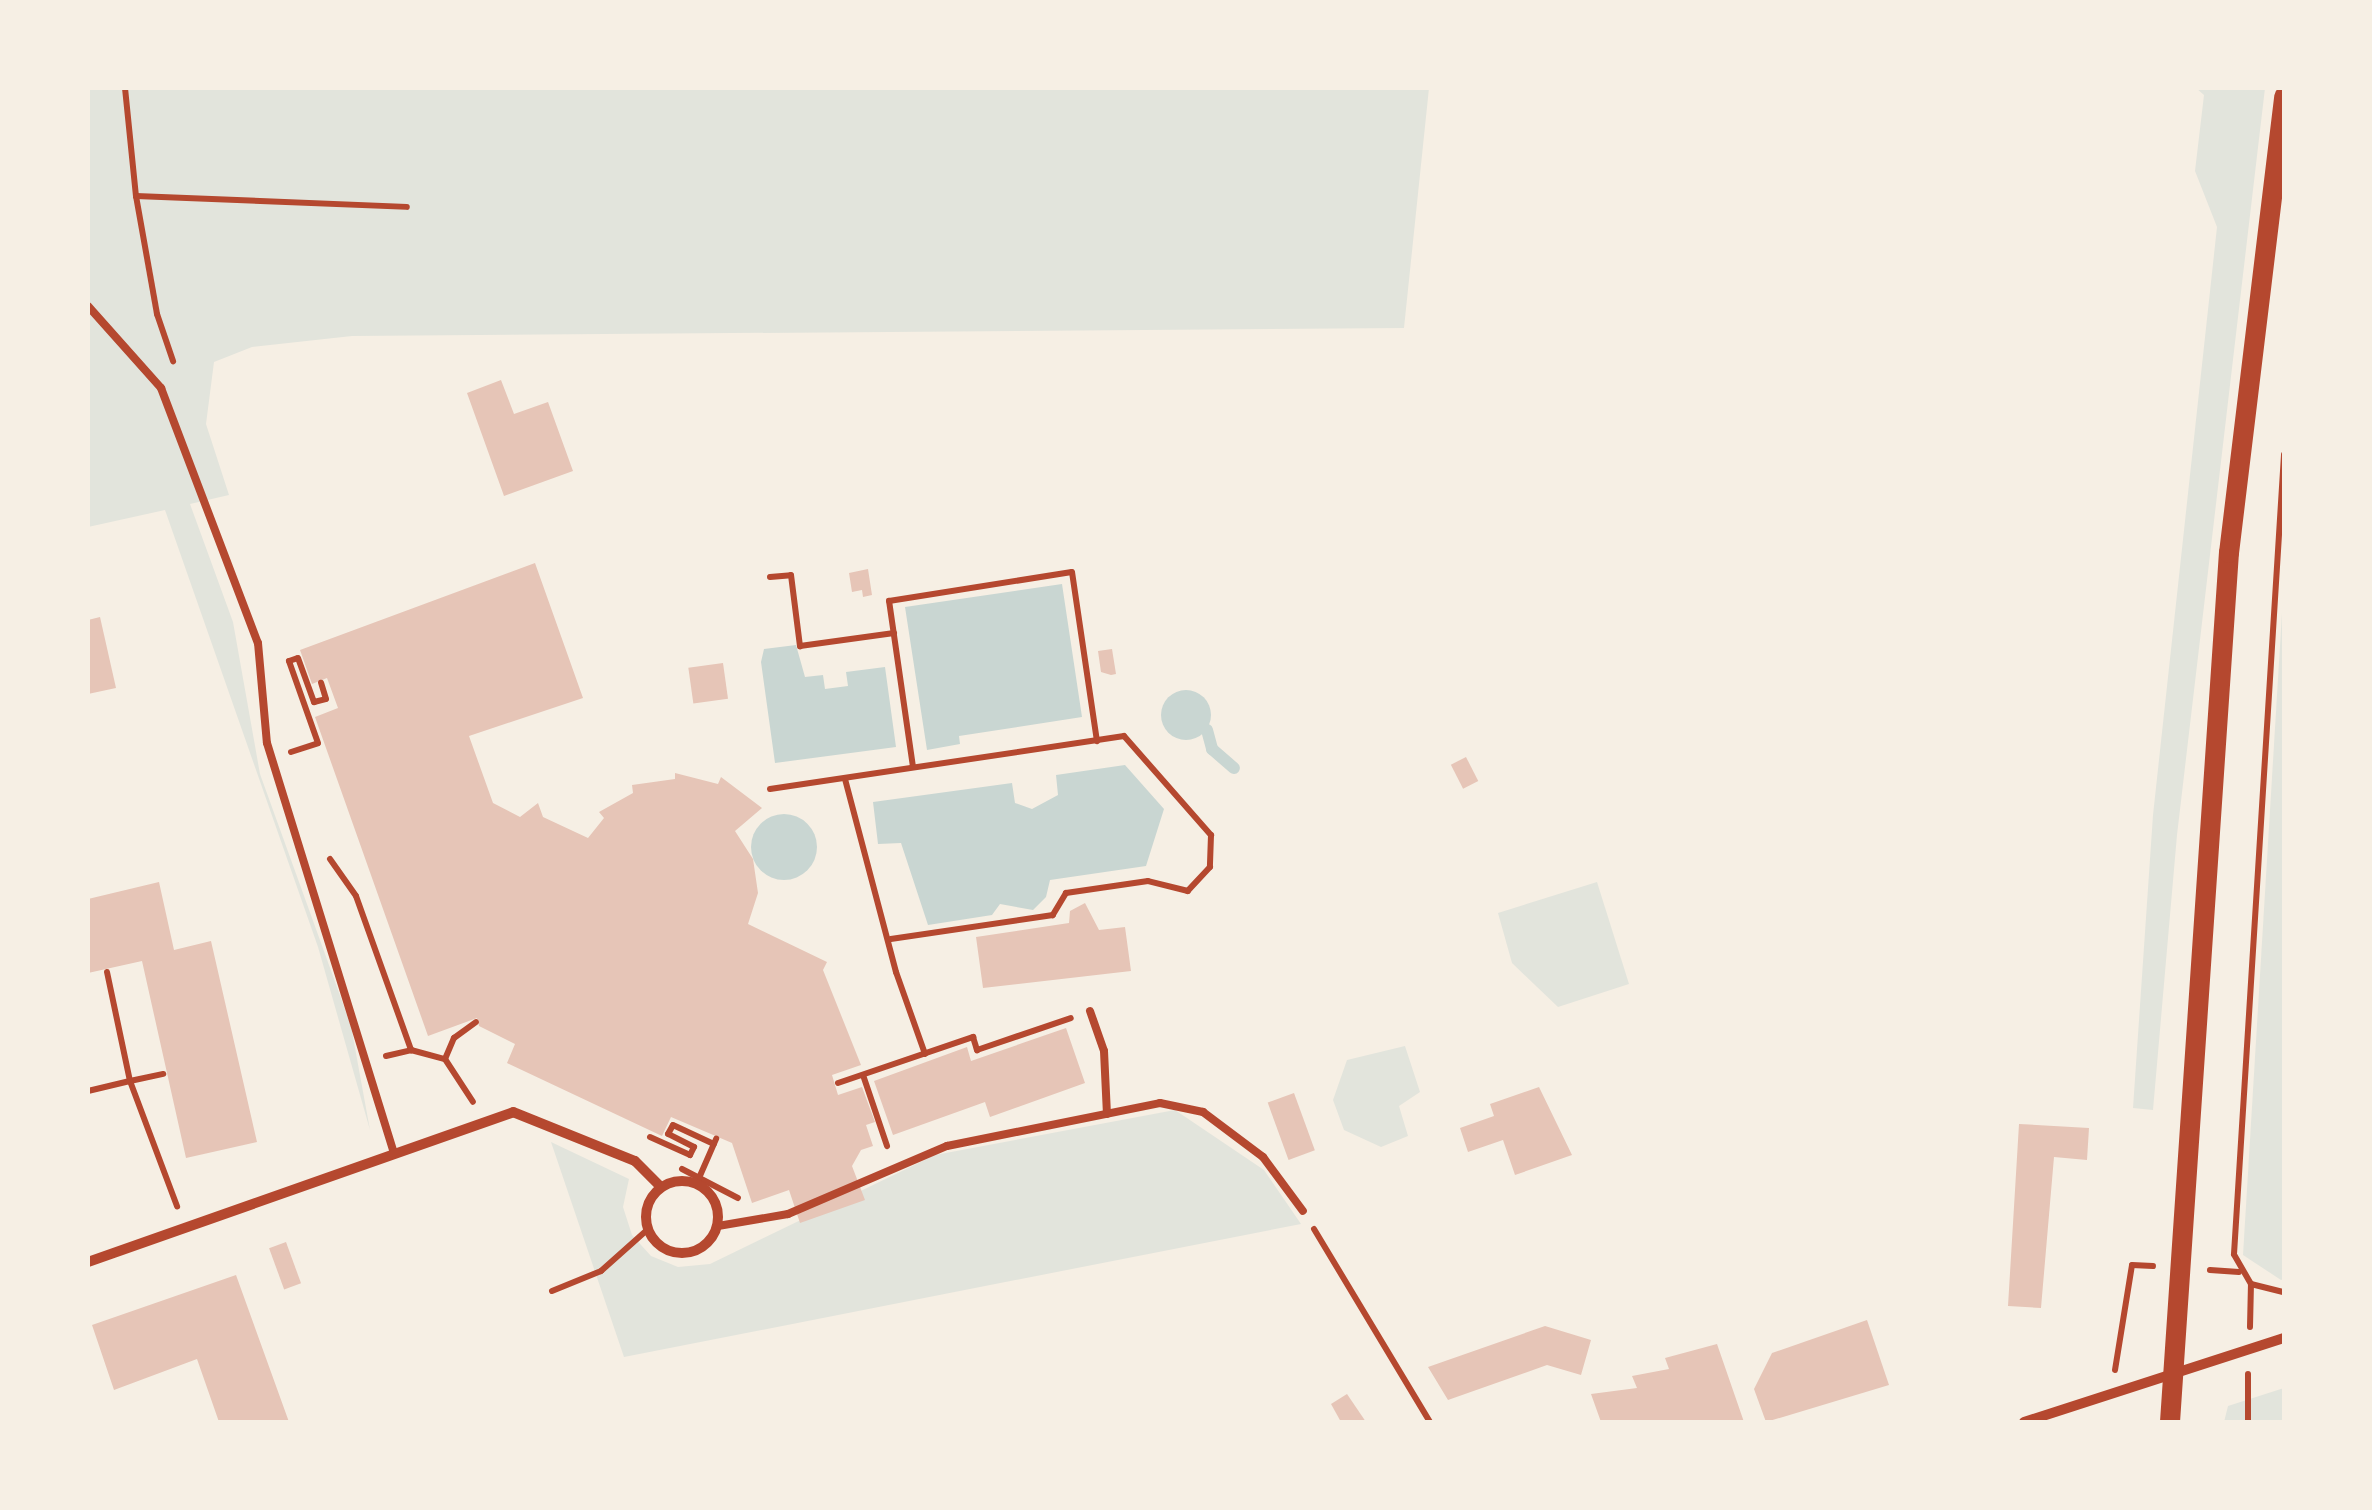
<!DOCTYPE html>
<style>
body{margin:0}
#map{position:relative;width:2372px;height:1510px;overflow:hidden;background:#f6efe4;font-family:Signika,sans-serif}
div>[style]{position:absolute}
.green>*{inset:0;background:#e2e4dc}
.water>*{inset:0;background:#c9d6d2}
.round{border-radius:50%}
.stream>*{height:12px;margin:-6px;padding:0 6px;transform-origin:6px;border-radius:6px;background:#c9d6d2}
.building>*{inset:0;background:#e6c5b7;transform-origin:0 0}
.path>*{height:6px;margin:-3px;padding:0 3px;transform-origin:3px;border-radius:3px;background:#b5482f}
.service>*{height:8px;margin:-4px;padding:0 4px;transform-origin:4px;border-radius:4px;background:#b5482f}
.minor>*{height:10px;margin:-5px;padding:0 5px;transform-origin:5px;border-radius:5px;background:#b5482f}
.minor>.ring{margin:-5px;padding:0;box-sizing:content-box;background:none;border:10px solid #b5482f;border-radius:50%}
.secondary>*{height:20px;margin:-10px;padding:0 10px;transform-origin:10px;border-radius:10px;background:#b5482f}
span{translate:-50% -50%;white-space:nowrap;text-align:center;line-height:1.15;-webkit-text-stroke:9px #f6efe4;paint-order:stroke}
.frame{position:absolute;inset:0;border:90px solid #f6efe4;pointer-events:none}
</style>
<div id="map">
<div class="green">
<div style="clip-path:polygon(88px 88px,1429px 88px,1404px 328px,352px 336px,252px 347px,214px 362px,206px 424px,229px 495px,190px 504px,233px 622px,260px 774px,351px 1026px,370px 1130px,318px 947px,165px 510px,88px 527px)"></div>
<div style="clip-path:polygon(2196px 88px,2265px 88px,2177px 835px,2153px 1110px,2133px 1108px,2153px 815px,2217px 227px,2195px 171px,2204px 95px)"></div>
<div style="clip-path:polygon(2284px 580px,2284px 1279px,2281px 1280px,2243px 1255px)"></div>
<div style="clip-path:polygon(1597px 882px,1629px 984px,1558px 1007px,1512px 963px,1498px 913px)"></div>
<div style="clip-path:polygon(1405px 1046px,1420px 1092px,1399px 1106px,1408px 1136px,1381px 1147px,1344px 1130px,1333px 1100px,1347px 1060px)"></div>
<div style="clip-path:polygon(1175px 1110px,1264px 1170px,1301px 1224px,624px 1357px,551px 1142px,629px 1179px,623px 1207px,632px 1235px,651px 1256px,678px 1267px,710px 1264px,935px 1155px)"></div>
<div style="clip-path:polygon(2284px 1388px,2284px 1422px,2224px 1422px,2228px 1406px)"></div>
</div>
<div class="water">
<div style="clip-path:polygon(1062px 584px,1082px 717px,959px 736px,960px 744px,927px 750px,905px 607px)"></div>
<div style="clip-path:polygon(796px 645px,805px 677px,823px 675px,825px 689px,848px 686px,846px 672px,885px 667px,896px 747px,775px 763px,761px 662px,764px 649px)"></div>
<div class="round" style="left:1161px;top:690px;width:50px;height:50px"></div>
<div style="clip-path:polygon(1125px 765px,1164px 809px,1146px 866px,1050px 880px,1046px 897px,1033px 910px,1000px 904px,992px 915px,928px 925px,901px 843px,878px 844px,873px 802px,1012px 783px,1015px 803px,1032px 809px,1058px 795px,1056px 775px)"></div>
<div class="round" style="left:751px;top:814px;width:66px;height:66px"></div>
</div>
<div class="stream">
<div style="left:1207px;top:730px;width:20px;rotate:75deg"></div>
<div style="left:1212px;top:749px;width:29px;rotate:41deg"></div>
</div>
<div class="building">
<div style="clip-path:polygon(501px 380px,514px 414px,548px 402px,573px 471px,504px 496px,467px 393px)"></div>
<div style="clip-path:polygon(535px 563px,583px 698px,469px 736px,493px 803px,520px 817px,538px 803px,543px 817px,588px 838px,604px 818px,599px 812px,633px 793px,632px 785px,675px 779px,675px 773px,718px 784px,721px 777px,762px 808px,735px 831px,753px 859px,758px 893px,748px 924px,827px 962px,823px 970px,861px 1065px,832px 1075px,838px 1095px,862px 1087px,875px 1122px,866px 1125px,873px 1146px,861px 1150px,852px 1166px,865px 1200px,800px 1223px,789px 1190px,752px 1203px,732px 1143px,671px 1117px,662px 1136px,507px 1063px,515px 1044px,479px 1026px,477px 1018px,428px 1036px,315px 717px,338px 708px,327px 678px,312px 684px,300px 650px)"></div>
<div style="clip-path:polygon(868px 569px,872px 595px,863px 597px,862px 590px,852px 592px,849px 573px)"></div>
<div style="clip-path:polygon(100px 617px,116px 688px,88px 694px,88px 620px)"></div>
<div style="clip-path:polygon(1112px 649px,1116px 674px,1111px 675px,1101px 672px,1098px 651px)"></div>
<div style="left:723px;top:663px;width:36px;height:35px;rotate:82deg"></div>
<div style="left:1466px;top:757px;width:27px;height:17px;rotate:63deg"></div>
<div style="clip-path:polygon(159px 882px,174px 950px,211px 941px,257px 1142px,186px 1158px,142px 961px,88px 973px,88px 899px)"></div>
<div style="clip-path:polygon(1085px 903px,1099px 930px,1125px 927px,1131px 971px,983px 988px,976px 937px,1069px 923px,1070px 911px)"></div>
<div style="clip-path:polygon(1066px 1028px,1085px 1083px,990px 1117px,985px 1102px,893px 1135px,874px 1081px,967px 1047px,971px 1061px)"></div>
<div style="clip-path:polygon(1539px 1087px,1572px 1155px,1515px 1175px,1503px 1140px,1468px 1152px,1460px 1128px,1494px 1116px,1490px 1104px)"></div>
<div style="left:1294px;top:1093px;width:61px;height:28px;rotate:70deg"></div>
<div style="clip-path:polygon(2019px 1124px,2089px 1128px,2087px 1160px,2054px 1157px,2041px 1308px,2008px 1306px)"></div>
<div style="left:286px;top:1242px;width:44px;height:18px;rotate:70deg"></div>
<div style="clip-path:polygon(236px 1275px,289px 1422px,219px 1422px,197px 1359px,114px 1390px,92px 1325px)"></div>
<div style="clip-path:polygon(1867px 1320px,1889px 1385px,1766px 1422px,1754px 1389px,1772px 1353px)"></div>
<div style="clip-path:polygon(1545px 1326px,1591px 1340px,1581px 1375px,1547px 1365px,1448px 1400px,1428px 1367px)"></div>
<div style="clip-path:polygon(1717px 1344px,1744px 1422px,1601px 1422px,1591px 1394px,1637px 1388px,1632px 1376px,1669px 1369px,1665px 1358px)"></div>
<div style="clip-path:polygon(1347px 1394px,1366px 1422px,1341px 1422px,1331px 1404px)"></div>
</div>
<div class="path">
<div style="left:125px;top:88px;width:109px;rotate:84.2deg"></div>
<div style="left:136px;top:196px;width:120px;rotate:79.9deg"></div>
<div style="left:157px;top:314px;width:50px;rotate:71.2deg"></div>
<div style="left:136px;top:196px;width:271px;rotate:2.3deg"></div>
<div style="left:770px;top:577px;width:21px;rotate:-5deg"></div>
<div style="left:791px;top:575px;width:72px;rotate:82.8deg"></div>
<div style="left:800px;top:646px;width:95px;rotate:-7.9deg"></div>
<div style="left:291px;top:752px;width:28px;rotate:-18deg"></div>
<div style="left:318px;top:743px;width:87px;rotate:-109.5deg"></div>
<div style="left:289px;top:661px;width:9px;rotate:-18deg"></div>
<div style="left:298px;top:658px;width:47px;rotate:70deg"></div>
<div style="left:314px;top:702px;width:12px;rotate:-14deg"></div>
<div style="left:326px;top:699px;width:17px;rotate:-107deg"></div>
<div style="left:913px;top:767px;width:168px;rotate:-98.2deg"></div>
<div style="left:889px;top:601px;width:185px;rotate:-9deg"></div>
<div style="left:1072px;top:572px;width:171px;rotate:81.6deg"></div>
<div style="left:845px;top:779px;width:200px;rotate:75.2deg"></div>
<div style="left:896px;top:972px;width:87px;rotate:70.5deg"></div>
<div style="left:770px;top:789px;width:358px;rotate:-8.5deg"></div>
<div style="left:1124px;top:736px;width:132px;rotate:48.7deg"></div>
<div style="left:1211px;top:835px;width:32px;rotate:92deg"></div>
<div style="left:1210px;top:867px;width:33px;rotate:133deg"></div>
<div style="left:1188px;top:891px;width:41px;rotate:-166deg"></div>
<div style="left:1148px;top:881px;width:83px;rotate:171.7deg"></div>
<div style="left:1066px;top:893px;width:26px;rotate:121deg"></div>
<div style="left:1053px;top:915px;width:164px;rotate:171.6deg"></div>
<div style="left:330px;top:859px;width:45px;rotate:54.9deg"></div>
<div style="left:356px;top:896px;width:164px;rotate:70.3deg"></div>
<div style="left:107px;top:972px;width:111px;rotate:78.1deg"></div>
<div style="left:130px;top:1081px;width:34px;rotate:-12deg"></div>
<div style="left:386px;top:1056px;width:26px;rotate:-13deg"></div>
<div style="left:411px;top:1050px;width:35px;rotate:15deg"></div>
<div style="left:445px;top:1059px;width:51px;rotate:56.9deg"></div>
<div style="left:445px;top:1059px;width:23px;rotate:-67deg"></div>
<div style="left:454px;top:1038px;width:27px;rotate:-36deg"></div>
<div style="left:863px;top:1075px;width:75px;rotate:71.3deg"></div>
<div style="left:838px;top:1083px;width:143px;rotate:-18.8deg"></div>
<div style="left:973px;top:1037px;width:14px;rotate:73deg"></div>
<div style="left:977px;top:1050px;width:99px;rotate:-18.8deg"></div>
<div style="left:88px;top:1091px;width:43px;rotate:-13.4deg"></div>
<div style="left:130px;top:1081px;width:134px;rotate:69.4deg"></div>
<div style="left:650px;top:1137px;width:44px;rotate:24.2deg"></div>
<div style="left:690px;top:1155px;width:9px;rotate:-63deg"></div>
<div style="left:694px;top:1147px;width:29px;rotate:-153deg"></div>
<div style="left:668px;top:1134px;width:10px;rotate:-61deg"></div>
<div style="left:673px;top:1125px;width:45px;rotate:24.9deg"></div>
<div style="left:682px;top:1169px;width:63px;rotate:27.4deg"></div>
<div style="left:699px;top:1178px;width:43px;rotate:-66.4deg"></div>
<div style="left:1314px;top:1229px;width:225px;rotate:59deg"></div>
<div style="left:2210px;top:1270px;width:29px;rotate:4deg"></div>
<div style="left:2251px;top:1284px;width:34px;rotate:14deg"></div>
<div style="left:552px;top:1291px;width:53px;rotate:-22.2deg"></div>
<div style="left:601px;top:1271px;width:62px;rotate:-41.7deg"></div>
<div style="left:2250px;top:1327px;width:43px;rotate:-88.7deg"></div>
<div style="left:2251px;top:1284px;width:34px;rotate:-120deg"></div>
<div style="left:2234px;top:1254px;width:801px;rotate:-86.42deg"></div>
<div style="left:2115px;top:1370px;width:106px;rotate:-80.8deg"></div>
<div style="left:2132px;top:1265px;width:21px;rotate:3deg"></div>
<div style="left:2248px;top:1422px;width:48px;rotate:-90deg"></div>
</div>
<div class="service">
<div style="left:88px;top:306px;width:110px;rotate:48.3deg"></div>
<div style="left:161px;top:388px;width:273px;rotate:69.2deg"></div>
<div style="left:258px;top:643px;width:100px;rotate:84.9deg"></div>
<div style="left:267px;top:743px;width:427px;rotate:72.8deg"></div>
<div style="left:1090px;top:1011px;width:42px;rotate:70.7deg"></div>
<div style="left:1104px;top:1051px;width:63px;rotate:87.3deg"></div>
<div style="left:718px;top:1226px;width:71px;rotate:-9.7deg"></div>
<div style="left:788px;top:1214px;width:173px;rotate:-23.2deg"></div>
<div style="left:947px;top:1146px;width:217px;rotate:-11.4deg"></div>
<div style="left:1160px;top:1103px;width:44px;rotate:11.8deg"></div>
<div style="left:1203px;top:1112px;width:75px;rotate:36.9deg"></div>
<div style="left:1263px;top:1157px;width:67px;rotate:53.5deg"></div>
</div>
<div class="minor">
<div class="ring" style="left:646px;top:1181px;width:62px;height:62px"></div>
<div style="left:88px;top:1262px;width:451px;rotate:-19.4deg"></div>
<div style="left:513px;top:1112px;width:131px;rotate:21.9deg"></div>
<div style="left:635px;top:1161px;width:37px;rotate:45deg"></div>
<div style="left:2024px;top:1422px;width:273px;rotate:-17.9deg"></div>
</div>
<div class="secondary">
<div style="left:2170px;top:1422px;width:871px;rotate:-86.12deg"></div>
<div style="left:2229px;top:553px;width:460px;rotate:-83.1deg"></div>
</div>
<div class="frame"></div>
</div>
